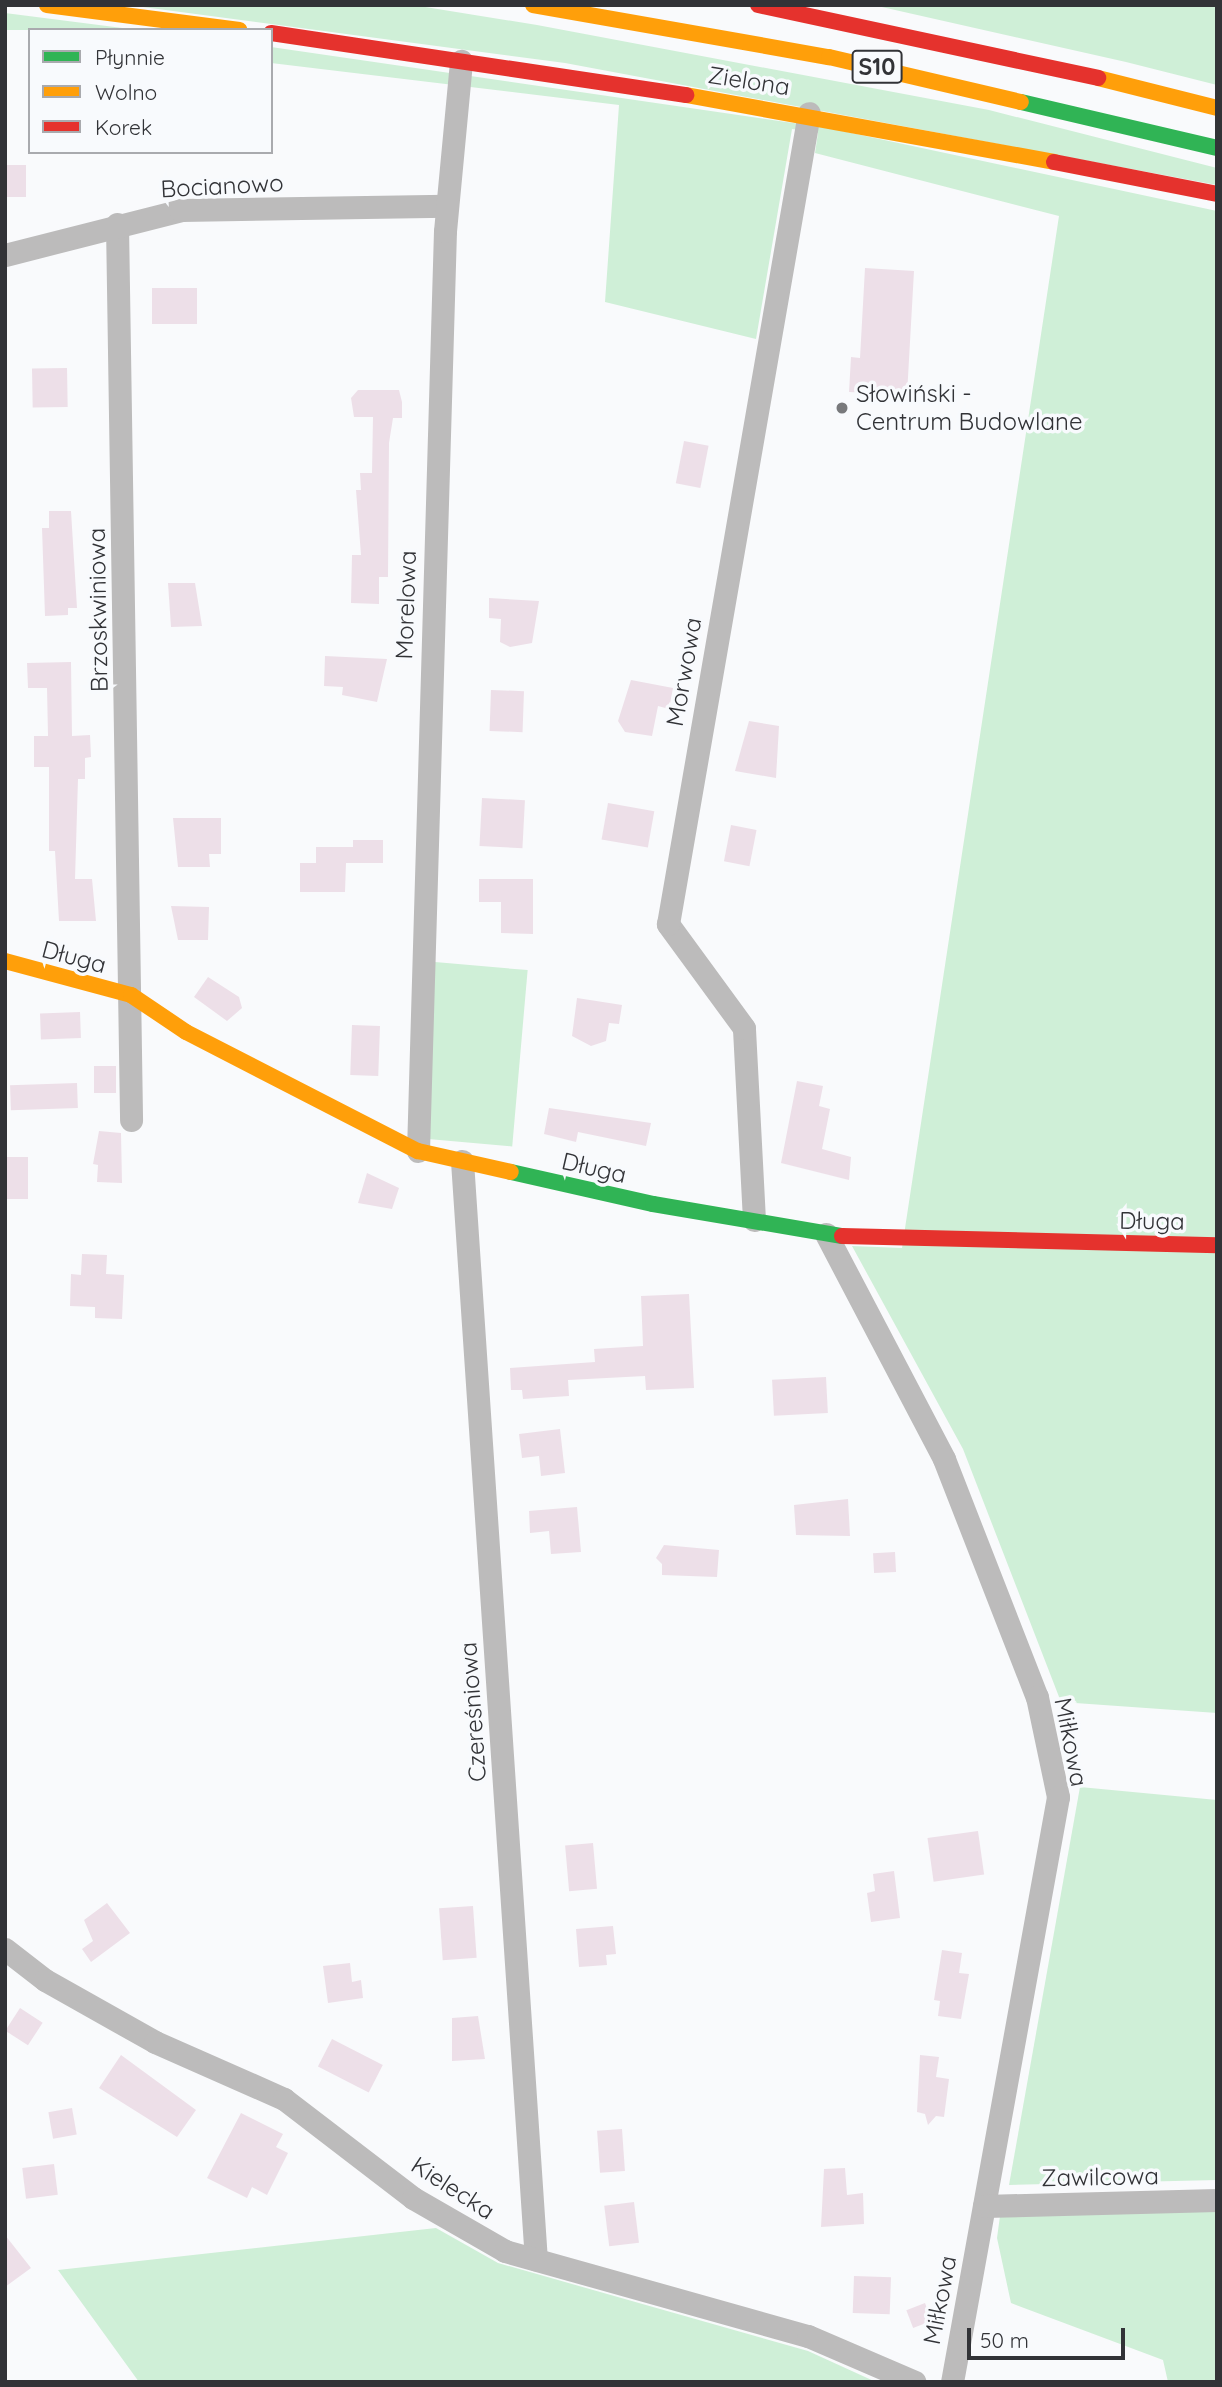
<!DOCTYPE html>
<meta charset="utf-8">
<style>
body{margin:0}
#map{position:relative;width:1222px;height:2387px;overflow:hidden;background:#f9fafc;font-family:Quicksand,sans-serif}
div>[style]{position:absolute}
.green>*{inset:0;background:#cfefd7;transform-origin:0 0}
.building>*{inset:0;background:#eddfe8;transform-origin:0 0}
.street>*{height:23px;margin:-11.5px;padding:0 11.5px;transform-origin:11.5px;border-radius:11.5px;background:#bcbbbb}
.fast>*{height:16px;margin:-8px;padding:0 8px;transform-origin:8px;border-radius:8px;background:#30b455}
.slow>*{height:16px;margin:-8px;padding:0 8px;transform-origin:8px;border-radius:8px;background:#ff9f0a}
.jam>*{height:16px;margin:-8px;padding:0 8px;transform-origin:8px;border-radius:8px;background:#e5322d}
.dots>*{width:19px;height:19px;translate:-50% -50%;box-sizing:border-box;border:4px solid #f8fafd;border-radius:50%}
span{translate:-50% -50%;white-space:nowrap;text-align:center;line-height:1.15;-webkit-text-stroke:7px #f8fafd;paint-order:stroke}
.shield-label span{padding:2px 5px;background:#f8fafd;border:2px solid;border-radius:5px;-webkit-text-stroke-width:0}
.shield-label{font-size:23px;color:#323337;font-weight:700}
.street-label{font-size:24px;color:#323337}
.poi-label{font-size:24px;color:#323337}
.left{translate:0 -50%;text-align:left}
.frame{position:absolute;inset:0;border:7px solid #323337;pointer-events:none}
.legend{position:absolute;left:28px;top:28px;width:245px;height:126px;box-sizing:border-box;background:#f8fafd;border:2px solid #a9aaae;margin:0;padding:9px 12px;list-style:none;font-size:21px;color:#323337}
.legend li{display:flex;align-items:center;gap:14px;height:35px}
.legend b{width:35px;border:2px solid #a9aaae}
.scale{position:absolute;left:967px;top:2328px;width:158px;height:32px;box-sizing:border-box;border:4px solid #323337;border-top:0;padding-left:9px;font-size:21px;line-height:24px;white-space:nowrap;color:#323337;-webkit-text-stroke:5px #f8fafd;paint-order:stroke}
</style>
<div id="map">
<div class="green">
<div style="clip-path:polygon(128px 5px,413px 5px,537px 25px,989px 110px,1217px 168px,1217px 185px,565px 63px)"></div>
<div style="clip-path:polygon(873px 5px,1217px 5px,1217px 85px,1126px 62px)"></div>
<div style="clip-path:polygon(5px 13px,138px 30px,5px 30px)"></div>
<div style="clip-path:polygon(271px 47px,828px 128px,1217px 211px,1217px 1713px,1061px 1702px,963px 1449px,852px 1246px,902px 1248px,1059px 216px,815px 153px,818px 133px,792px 129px,756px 339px,605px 302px,619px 105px,271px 63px)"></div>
<div style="left:435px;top:962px;width:93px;height:177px;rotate:5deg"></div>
<div style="clip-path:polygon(1080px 1787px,1217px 1800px,1217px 2180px,1009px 2185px)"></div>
<div style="clip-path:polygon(1217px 2211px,1217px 2382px,1168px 2382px,1163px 2360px,1011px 2303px,997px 2238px,1000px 2216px)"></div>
<div style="clip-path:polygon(436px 2228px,498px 2263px,808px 2351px,876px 2382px,139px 2382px,58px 2270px)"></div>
</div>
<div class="building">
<div style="left:5px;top:165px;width:21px;height:32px"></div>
<div style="clip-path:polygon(865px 268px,914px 271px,907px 395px,849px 392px,851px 357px,860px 358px)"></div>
<div style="left:152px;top:288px;width:45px;height:36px"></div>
<div style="left:67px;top:368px;width:39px;height:35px;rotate:89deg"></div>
<div style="clip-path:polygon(358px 390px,399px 390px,402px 402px,402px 418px,393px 418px,389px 443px,388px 577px,379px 577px,379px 604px,351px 603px,352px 555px,361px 555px,356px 490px,361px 490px,360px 473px,372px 473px,373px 417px,354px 417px,351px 398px)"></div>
<div style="left:684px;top:441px;width:25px;height:43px;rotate:11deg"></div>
<div style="clip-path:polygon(49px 511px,71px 511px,77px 608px,68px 608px,68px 615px,45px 616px,42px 528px,49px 528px)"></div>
<div style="clip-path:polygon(168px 583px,195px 583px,202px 626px,171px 627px)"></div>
<div style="clip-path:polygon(489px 598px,539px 601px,532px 643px,510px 647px,500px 642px,501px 619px,489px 618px)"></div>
<div style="clip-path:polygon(325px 656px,387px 659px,377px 702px,342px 695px,343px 687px,324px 686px)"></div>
<div style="clip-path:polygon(71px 662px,72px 736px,90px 735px,91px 757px,85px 758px,85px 779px,78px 779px,75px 879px,92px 879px,96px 921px,59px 921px,55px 851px,49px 851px,49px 767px,34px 767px,34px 736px,48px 736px,47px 688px,28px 688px,27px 663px)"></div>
<div style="clip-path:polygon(631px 680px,673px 688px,669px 709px,658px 706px,652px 736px,625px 732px,618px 721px)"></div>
<div style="left:491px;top:690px;width:33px;height:41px;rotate:2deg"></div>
<div style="clip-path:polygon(749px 721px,779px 726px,776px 778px,735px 771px)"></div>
<div style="left:482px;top:798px;width:43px;height:48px;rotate:3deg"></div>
<div style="left:608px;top:803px;width:47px;height:37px;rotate:10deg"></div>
<div style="clip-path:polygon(173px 818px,221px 818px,221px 854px,209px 854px,210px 867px,178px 867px)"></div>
<div style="left:731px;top:825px;width:26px;height:37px;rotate:11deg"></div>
<div style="clip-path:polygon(353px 840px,383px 840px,383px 863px,346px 863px,345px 892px,300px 892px,300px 863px,316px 863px,316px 847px,353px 847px)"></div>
<div style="clip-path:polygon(479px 879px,533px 879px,533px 934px,501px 933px,501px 902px,479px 902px)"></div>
<div style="clip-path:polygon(171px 906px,209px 907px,208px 940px,178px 940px)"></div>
<div style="clip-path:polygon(208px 977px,239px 997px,242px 1008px,227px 1021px,194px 997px)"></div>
<div style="clip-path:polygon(577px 998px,622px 1005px,619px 1024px,609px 1023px,606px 1041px,591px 1046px,572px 1036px)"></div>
<div style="left:80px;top:1012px;width:26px;height:40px;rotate:88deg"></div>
<div style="left:352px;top:1025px;width:28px;height:50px;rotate:2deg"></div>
<div style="left:94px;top:1066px;width:22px;height:27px"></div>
<div style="clip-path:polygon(797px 1081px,823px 1086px,819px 1106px,830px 1109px,822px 1149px,851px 1157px,849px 1180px,781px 1163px)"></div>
<div style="left:77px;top:1083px;width:25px;height:67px;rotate:88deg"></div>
<div style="clip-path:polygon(549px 1108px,651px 1123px,646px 1146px,578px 1132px,576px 1142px,544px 1134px)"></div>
<div style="clip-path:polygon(99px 1131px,121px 1133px,122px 1183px,97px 1182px,98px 1165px,93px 1164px)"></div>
<div style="left:5px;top:1157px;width:23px;height:42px"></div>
<div style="clip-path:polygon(367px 1173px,399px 1188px,392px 1209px,358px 1203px)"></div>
<div style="clip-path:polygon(82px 1254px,107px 1255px,106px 1274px,124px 1275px,122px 1319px,95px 1318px,95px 1307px,70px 1306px,71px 1274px,81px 1275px)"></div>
<div style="clip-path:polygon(689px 1294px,694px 1388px,646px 1390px,645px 1376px,568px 1380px,569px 1396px,523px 1399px,522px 1390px,511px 1390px,510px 1368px,595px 1362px,594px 1349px,643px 1346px,641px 1296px)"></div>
<div style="left:826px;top:1377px;width:36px;height:54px;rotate:87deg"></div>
<div style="clip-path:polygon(560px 1429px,565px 1473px,541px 1476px,539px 1456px,522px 1458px,519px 1434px)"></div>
<div style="clip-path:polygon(848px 1499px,850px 1536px,796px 1535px,794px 1505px)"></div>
<div style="clip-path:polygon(577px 1507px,581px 1552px,551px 1554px,549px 1531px,530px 1533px,529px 1511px)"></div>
<div style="clip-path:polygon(664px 1545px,719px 1550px,717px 1577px,662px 1575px,662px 1564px,656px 1558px)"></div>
<div style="left:895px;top:1552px;width:20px;height:22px;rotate:87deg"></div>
<div style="left:978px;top:1831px;width:44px;height:51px;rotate:82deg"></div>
<div style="left:593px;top:1843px;width:46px;height:28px;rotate:85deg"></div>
<div style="clip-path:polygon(894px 1871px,900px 1918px,871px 1922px,867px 1893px,875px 1891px,873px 1874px)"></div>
<div style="clip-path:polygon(107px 1903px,130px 1933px,91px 1962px,82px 1949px,93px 1941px,84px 1920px)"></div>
<div style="left:473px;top:1906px;width:52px;height:34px;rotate:86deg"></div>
<div style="clip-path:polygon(613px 1926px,616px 1954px,606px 1955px,607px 1965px,579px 1967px,576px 1929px)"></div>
<div style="clip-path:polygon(942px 1950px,962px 1953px,959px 1973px,969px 1974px,961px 2019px,938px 2016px,940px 2001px,934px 2000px)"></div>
<div style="clip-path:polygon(350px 1963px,352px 1982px,361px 1980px,363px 1998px,328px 2003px,323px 1966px)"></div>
<div style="left:20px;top:2008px;width:27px;height:27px;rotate:33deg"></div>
<div style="clip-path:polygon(478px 2016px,485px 2059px,452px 2061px,452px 2018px)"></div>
<div style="left:332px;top:2039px;width:57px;height:31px;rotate:27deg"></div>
<div style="clip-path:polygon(121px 2055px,196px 2110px,177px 2137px,99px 2088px)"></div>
<div style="clip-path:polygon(920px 2055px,939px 2057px,936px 2077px,949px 2079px,944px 2117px,936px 2116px,928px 2125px,925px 2114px,917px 2112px)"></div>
<div style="left:72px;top:2108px;width:27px;height:24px;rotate:80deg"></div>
<div style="clip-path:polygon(241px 2113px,283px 2134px,276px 2147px,288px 2153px,267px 2195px,252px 2187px,247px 2198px,207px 2178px)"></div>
<div style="left:622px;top:2129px;width:42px;height:25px;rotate:86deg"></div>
<div style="left:54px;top:2164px;width:31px;height:32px;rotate:83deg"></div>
<div style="clip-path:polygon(845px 2168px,847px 2195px,863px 2193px,864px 2224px,821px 2227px,824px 2169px)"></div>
<div style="left:634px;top:2202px;width:41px;height:30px;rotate:83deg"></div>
<div style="clip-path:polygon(5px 2235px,31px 2268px,5px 2287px)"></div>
<div style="left:854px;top:2276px;width:37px;height:37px;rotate:2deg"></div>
<div style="left:925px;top:2303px;width:19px;height:20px;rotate:69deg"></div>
</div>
<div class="street">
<div style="left:117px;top:224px;width:896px;rotate:89.1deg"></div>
<div style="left:5px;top:255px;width:182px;rotate:-14.3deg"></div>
<div style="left:181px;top:210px;width:265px;rotate:-0.9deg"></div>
<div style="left:418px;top:1151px;width:920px;rotate:-88.32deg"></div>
<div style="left:445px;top:231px;width:171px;rotate:-84.6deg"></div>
<div style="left:462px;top:1161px;width:1101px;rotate:86.15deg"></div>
<div style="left:754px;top:1220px;width:192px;rotate:-93deg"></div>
<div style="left:744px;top:1028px;width:129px;rotate:-126.2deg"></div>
<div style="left:668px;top:924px;width:823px;rotate:-80.14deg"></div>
<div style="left:826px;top:1234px;width:254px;rotate:62.3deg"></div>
<div style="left:944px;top:1459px;width:256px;rotate:68.7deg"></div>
<div style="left:1037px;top:1697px;width:102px;rotate:78.1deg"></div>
<div style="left:1058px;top:1797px;width:595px;rotate:100.27deg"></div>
<div style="left:5px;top:1949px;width:51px;rotate:37.8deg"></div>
<div style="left:45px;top:1980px;width:126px;rotate:29.4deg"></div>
<div style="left:155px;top:2042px;width:141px;rotate:23.8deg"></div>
<div style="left:284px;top:2099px;width:163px;rotate:37.5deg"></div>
<div style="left:413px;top:2198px;width:106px;rotate:29.9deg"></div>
<div style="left:505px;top:2251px;width:315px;rotate:15.7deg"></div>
<div style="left:808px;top:2336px;width:116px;rotate:23.3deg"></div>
<div style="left:984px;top:2206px;width:233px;rotate:-1.5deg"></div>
</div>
<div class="fast">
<div style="left:1021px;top:102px;width:201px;rotate:13.2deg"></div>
<div style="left:511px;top:1172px;width:146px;rotate:12.7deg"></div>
<div style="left:653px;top:1204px;width:192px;rotate:9.6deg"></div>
</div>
<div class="slow">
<div style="left:47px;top:5px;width:194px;rotate:7.4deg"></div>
<div style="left:533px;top:5px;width:301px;rotate:10deg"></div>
<div style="left:829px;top:57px;width:197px;rotate:13.2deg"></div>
<div style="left:1098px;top:78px;width:123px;rotate:14.1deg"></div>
<div style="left:686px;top:95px;width:374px;rotate:10.3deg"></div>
<div style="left:5px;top:961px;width:131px;rotate:15.1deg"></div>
<div style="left:131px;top:995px;width:66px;rotate:33.9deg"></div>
<div style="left:186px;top:1032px;width:261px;rotate:27.2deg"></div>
<div style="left:418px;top:1151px;width:95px;rotate:12.7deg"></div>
</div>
<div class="jam">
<div style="left:758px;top:5px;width:348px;rotate:12.1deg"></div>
<div style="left:271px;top:33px;width:420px;rotate:8.5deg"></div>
<div style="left:1054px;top:162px;width:166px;rotate:11.1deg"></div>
<div style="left:842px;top:1236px;width:375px;rotate:1.4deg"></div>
</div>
<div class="dots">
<div style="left:842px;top:408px;background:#78797c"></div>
</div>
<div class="shield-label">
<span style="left:877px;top:67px">S10</span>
</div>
<div class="street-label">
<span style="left:749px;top:81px;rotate:9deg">Zielona</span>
<span style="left:222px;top:186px;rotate:-3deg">Bocianowo</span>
<span style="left:406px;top:605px;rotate:-88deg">Morelowa</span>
<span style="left:98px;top:610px;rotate:-91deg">Brzoskwiniowa</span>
<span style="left:684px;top:672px;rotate:-80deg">Morwowa</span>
<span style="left:74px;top:957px;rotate:15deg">Długa</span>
<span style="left:594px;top:1168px;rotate:13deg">Długa</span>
<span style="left:1152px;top:1221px;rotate:1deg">Długa</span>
<span style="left:473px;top:1712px;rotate:-94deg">Czereśniowa</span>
<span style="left:1071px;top:1742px;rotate:79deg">Miłkowa</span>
<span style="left:1100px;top:2177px;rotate:-1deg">Zawilcowa</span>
<span style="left:453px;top:2188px;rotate:33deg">Kielecka</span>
<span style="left:940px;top:2300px;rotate:-79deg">Miłkowa</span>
</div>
<div class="poi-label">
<span class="left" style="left:856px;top:408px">Słowiński -<br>Centrum Budowlane</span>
</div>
<div class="frame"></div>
<ul class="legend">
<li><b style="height:9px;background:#30b455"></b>Płynnie</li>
<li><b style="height:9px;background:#ff9f0a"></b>Wolno</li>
<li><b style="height:9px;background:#e5322d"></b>Korek</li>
</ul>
<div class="scale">50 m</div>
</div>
